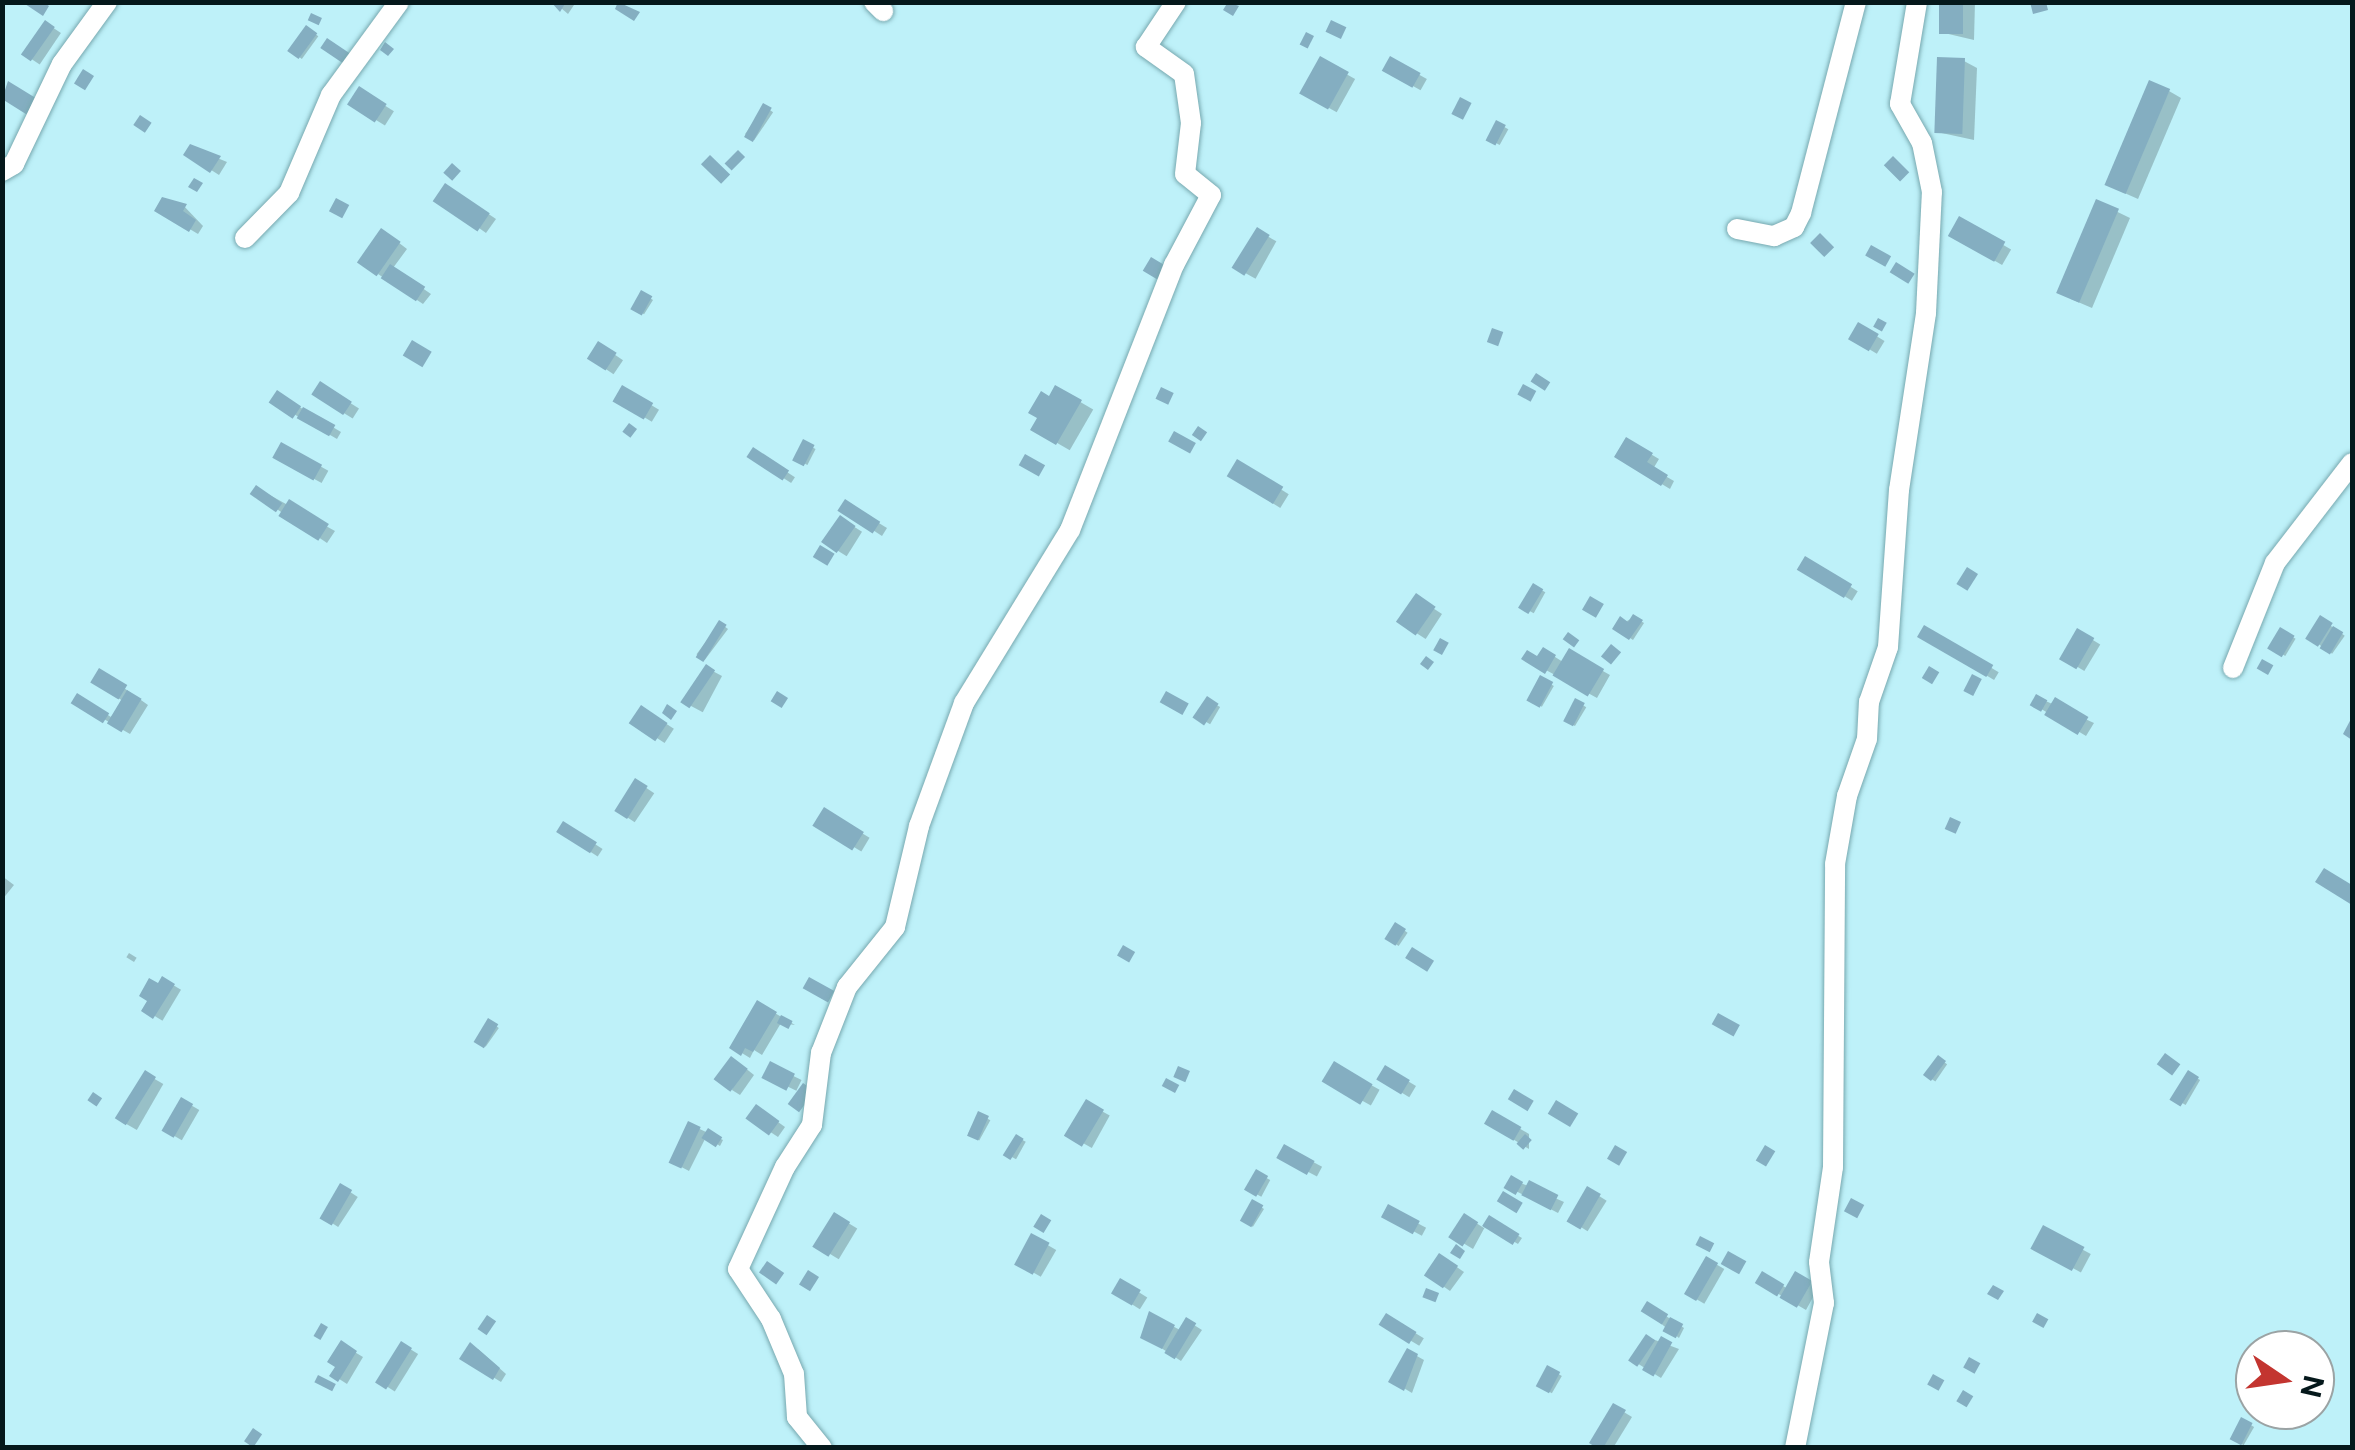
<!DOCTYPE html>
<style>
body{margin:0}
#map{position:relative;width:2355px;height:1450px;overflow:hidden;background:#bef1f9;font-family:"Public Sans",sans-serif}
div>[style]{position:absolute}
.shadow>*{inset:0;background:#0003;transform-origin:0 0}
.building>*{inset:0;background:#84aec1;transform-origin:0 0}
.roads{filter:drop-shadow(0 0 2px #77a8af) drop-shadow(0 0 2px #77a8af)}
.street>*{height:20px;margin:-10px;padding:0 10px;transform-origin:10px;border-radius:10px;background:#fff}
span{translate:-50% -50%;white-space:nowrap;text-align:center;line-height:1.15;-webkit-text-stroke:10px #fff;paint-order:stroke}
.frame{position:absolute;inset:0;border:5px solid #05181b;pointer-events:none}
.north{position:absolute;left:2235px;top:1330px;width:100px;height:100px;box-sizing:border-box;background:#fff;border:2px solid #9ba3a4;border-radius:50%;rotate:103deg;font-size:28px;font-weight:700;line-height:40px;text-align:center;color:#05181b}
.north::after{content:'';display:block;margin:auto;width:35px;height:45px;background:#c33530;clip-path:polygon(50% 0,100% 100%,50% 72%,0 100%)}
</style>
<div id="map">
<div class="shadow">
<div style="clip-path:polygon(554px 2px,576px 2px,568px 14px)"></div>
<div style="clip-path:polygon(1941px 2px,1975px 2px,1974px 40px,1940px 32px)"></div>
<div style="left:46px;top:23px;width:18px;height:38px;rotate:34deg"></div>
<div style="left:307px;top:28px;width:14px;height:28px;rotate:36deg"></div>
<div style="left:1391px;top:59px;width:41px;height:13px;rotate:29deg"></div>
<div style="left:1321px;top:60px;width:39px;height:38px;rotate:29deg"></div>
<div style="clip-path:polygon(1964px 61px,1977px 68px,1974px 140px,1937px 132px)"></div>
<div style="left:360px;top:90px;width:40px;height:17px;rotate:32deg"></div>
<div style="clip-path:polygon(2169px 91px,2181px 98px,2138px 199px,2120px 191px)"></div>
<div style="left:764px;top:106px;width:11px;height:34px;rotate:34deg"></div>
<div style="left:1497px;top:123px;width:13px;height:18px;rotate:29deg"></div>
<div style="clip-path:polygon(191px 147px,227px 162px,219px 175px,186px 154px)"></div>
<div style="clip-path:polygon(453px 190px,496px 219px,486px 233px,479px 228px)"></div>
<div style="clip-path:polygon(2097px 202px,2130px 218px,2092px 308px,2071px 299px)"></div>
<div style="clip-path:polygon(181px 203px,203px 226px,198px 234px,158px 210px)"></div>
<div style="left:1960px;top:220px;width:59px;height:18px;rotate:30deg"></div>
<div style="left:1258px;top:231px;width:21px;height:43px;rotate:29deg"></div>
<div style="clip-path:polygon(390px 236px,407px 249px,393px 268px,431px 294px,423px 304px,378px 274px)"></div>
<div style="left:642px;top:293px;width:13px;height:17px;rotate:32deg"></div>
<div style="left:1858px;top:325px;width:31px;height:15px;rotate:31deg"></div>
<div style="left:599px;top:344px;width:29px;height:17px;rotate:34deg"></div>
<div style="left:320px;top:384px;width:46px;height:12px;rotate:32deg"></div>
<div style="left:623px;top:388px;width:42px;height:14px;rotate:31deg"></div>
<div style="left:1056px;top:388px;width:43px;height:47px;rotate:30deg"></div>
<div style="clip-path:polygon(278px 394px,341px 432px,337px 439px,273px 402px)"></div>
<div style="clip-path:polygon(1627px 440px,1659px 459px,1653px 469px,1674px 481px,1670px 489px,1617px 457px)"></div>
<div style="left:804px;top:443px;width:13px;height:18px;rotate:27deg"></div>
<div style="left:282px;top:445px;width:53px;height:14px;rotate:29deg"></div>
<div style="left:753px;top:450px;width:50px;height:7px;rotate:33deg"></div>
<div style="left:1237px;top:462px;width:61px;height:16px;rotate:32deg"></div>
<div style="clip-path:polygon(257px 488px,335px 531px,327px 543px,253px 493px)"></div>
<div style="clip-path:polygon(846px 503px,887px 528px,882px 536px,842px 510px)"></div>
<div style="left:840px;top:518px;width:26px;height:29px;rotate:32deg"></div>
<div style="left:1806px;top:559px;width:61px;height:11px;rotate:32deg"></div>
<div style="left:1534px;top:586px;width:13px;height:24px;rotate:29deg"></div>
<div style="left:1416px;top:597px;width:31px;height:30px;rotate:33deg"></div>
<div style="clip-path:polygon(1634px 617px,1644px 623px,1633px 640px,1615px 628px)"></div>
<div style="left:2321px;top:619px;width:29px;height:22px;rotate:35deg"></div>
<div style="left:720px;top:623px;width:10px;height:39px;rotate:37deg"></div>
<div style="left:1925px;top:628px;width:86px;height:9px;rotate:31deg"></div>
<div style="left:2281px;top:630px;width:17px;height:20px;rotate:31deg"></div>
<div style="left:2078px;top:631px;width:26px;height:31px;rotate:31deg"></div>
<div style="clip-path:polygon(1544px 650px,1563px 662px,1569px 652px,1610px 675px,1597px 698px,1524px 658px,1538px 659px)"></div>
<div style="left:707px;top:668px;width:17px;height:41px;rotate:28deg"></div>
<div style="clip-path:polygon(100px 671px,148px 705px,130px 734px,74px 702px,78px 696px,111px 717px,123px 701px,93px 682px)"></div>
<div style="left:1540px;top:678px;width:16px;height:24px;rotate:30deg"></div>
<div style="clip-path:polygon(2037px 697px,2094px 723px,2086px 736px,2033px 704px)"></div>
<div style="left:1208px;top:700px;width:14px;height:20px;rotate:30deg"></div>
<div style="left:1576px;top:701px;width:12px;height:22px;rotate:31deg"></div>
<div style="left:642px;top:708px;width:38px;height:17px;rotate:33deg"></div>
<div style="left:636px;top:781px;width:22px;height:35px;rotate:34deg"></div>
<div style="left:825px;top:811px;width:52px;height:16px;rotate:31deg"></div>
<div style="left:564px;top:824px;width:46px;height:9px;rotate:33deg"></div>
<div style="clip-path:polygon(2px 876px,14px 885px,2px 900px)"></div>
<div style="left:1396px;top:925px;width:14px;height:16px;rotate:34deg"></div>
<div style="left:129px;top:953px;width:9px;height:5px;rotate:32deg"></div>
<div style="left:163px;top:979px;width:21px;height:36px;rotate:31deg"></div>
<div style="clip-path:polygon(758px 1003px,795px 1025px,781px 1023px,762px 1055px,754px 1050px,750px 1058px,732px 1047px)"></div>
<div style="left:489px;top:1021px;width:12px;height:23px;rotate:35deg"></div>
<div style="left:1938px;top:1058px;width:11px;height:21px;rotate:34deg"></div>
<div style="clip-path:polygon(739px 1063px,754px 1075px,740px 1095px,732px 1090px)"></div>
<div style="left:771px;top:1065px;width:34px;height:12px;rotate:26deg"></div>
<div style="left:1335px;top:1065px;width:51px;height:18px;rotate:29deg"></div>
<div style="left:1386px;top:1068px;width:35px;height:13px;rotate:31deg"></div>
<div style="left:2188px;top:1073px;width:14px;height:29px;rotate:30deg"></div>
<div style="left:146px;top:1074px;width:20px;height:53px;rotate:30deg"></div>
<div style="left:182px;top:1100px;width:20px;height:35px;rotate:30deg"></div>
<div style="left:1087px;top:1103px;width:26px;height:37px;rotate:29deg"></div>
<div style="clip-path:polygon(764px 1112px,785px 1127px,778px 1137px,749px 1118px)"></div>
<div style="clip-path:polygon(1493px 1113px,1529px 1134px,1529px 1149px,1487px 1123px)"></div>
<div style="left:979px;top:1114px;width:13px;height:23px;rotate:29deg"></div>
<div style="clip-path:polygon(689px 1124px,723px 1140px,720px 1146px,706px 1137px,689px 1171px,670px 1161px)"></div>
<div style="left:1017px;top:1137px;width:10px;height:20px;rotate:29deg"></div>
<div style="left:1285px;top:1147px;width:42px;height:11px;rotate:28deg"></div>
<div style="left:1257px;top:1173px;width:15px;height:19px;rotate:28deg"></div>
<div style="clip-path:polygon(1512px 1179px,1564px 1202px,1558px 1213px,1508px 1187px)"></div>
<div style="left:341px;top:1186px;width:20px;height:36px;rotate:33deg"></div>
<div style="left:1588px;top:1189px;width:22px;height:36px;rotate:32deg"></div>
<div style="left:1253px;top:1202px;width:13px;height:21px;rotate:32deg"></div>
<div style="left:1389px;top:1208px;width:42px;height:9px;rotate:28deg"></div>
<div style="left:835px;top:1215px;width:26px;height:36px;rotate:31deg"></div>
<div style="clip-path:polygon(1465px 1216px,1484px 1228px,1490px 1219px,1522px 1238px,1518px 1244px,1486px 1225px,1473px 1249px,1453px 1237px)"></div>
<div style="left:2044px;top:1229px;width:53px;height:21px;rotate:28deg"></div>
<div style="left:1032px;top:1236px;width:28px;height:31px;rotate:30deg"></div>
<div style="left:1707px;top:1259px;width:20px;height:40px;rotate:30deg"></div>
<div style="clip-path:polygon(1448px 1261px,1464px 1272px,1450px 1291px,1427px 1275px)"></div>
<div style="clip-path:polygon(1763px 1274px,1788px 1289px,1796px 1275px,1818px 1288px,1806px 1310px,1758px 1282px)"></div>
<div style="left:1121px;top:1281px;width:31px;height:14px;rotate:32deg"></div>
<div style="clip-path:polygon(1648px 1304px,1684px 1328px,1679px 1338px,1644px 1310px)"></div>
<div style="clip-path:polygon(1150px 1314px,1180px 1330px,1186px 1320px,1202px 1330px,1181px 1361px,1143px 1336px)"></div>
<div style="left:1387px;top:1316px;width:43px;height:9px;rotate:31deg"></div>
<div style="clip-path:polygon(1647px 1337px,1679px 1349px,1661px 1378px,1632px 1360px)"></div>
<div style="clip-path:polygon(341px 1344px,363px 1357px,347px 1384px,333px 1375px)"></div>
<div style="left:402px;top:1344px;width:19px;height:44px;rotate:32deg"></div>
<div style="clip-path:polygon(478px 1349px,506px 1374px,501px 1382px,462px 1358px)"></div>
<div style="clip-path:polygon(1408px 1351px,1424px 1360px,1412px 1393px,1392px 1381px)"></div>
<div style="left:1548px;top:1368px;width:16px;height:20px;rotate:30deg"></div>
<div style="clip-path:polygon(1614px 1406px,1632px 1417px,1613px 1448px,1602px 1448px)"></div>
<div style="left:2242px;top:1420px;width:14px;height:21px;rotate:30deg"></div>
</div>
<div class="building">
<div style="clip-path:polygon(22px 2px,43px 2px,49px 6px,43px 16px)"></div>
<div style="clip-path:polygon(551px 2px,566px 2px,560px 12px)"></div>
<div style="clip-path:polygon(618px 2px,640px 12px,634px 21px,615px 9px)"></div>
<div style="clip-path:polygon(1228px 2px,1239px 6px,1233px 16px,1223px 10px)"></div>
<div style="left:1939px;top:2px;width:24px;height:32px"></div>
<div style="clip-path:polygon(2030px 2px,2046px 2px,2048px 10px,2033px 14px)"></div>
<div style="left:311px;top:13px;width:12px;height:8px;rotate:24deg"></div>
<div style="left:45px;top:20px;width:12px;height:42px;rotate:35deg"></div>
<div style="left:1331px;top:20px;width:17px;height:13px;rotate:25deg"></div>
<div style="left:306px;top:25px;width:14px;height:32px;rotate:36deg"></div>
<div style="left:1306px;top:32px;width:9px;height:14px;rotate:27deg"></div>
<div style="left:327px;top:38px;width:34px;height:12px;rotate:34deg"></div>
<div style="clip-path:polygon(385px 42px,394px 49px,388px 56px,380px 50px)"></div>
<div style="left:1320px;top:56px;width:33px;height:43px;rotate:29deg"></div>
<div style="left:1390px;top:56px;width:35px;height:17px;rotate:29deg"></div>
<div style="left:1937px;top:57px;width:28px;height:76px;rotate:2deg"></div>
<div style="left:83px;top:69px;width:13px;height:17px;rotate:32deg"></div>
<div style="left:2149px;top:80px;width:23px;height:114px;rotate:23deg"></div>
<div style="clip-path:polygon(8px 81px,39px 100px,29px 116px,2px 99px)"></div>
<div style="left:359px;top:86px;width:33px;height:22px;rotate:33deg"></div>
<div style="left:1460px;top:97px;width:13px;height:19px;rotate:27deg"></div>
<div style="left:763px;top:103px;width:10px;height:39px;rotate:29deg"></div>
<div style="left:140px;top:115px;width:14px;height:12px;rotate:34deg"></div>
<div style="left:1496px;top:120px;width:11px;height:23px;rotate:27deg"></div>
<div style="clip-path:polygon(190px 144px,221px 156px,210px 173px,183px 155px)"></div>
<div style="left:738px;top:150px;width:10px;height:19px;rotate:45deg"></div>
<div style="left:710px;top:155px;width:28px;height:13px;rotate:44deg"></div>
<div style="left:1893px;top:156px;width:23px;height:13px;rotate:45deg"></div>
<div style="left:452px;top:163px;width:12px;height:13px;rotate:42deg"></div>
<div style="clip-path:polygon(194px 178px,203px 183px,197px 192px,188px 187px)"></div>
<div style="left:445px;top:183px;width:54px;height:22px;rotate:34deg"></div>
<div style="clip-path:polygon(162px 197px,187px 204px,183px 211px,196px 220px,189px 232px,154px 211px)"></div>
<div style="left:336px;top:198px;width:15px;height:15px;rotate:28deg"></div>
<div style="left:2096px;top:199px;width:25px;height:102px;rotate:23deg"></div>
<div style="left:1959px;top:216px;width:53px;height:23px;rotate:29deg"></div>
<div style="left:1257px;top:227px;width:15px;height:48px;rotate:32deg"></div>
<div style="left:381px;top:228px;width:24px;height:42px;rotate:35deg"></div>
<div style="left:1820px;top:233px;width:20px;height:14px;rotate:45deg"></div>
<div style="left:1871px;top:245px;width:23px;height:12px;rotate:29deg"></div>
<div style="left:1151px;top:257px;width:17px;height:16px;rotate:31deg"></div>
<div style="left:1896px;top:262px;width:22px;height:12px;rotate:32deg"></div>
<div style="left:390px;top:264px;width:42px;height:17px;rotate:33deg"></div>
<div style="left:641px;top:290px;width:13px;height:22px;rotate:29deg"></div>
<div style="left:1878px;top:318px;width:10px;height:10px;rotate:29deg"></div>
<div style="left:1858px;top:322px;width:24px;height:20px;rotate:30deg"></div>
<div style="left:1492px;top:328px;width:12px;height:15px;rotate:20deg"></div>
<div style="left:412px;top:340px;width:23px;height:18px;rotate:31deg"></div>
<div style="left:598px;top:341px;width:22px;height:21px;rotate:32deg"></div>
<div style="left:1536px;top:373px;width:17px;height:10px;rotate:33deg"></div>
<div style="left:320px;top:381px;width:38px;height:16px;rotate:33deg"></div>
<div style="left:1523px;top:384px;width:15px;height:12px;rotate:28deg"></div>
<div style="left:622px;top:385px;width:36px;height:19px;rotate:30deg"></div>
<div style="clip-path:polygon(1055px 385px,1082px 400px,1056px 445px,1030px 430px,1037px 418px,1028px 413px,1041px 391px,1049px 396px)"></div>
<div style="left:1161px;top:387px;width:14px;height:13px;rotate:25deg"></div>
<div style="left:277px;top:390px;width:29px;height:15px;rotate:34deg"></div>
<div style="left:303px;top:407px;width:37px;height:13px;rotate:29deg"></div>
<div style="left:629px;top:423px;width:10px;height:11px;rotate:37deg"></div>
<div style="left:1198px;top:426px;width:11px;height:11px;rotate:34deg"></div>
<div style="left:1174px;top:431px;width:25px;height:12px;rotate:29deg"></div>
<div style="clip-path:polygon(1626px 437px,1653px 453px,1647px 462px,1668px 475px,1661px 486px,1614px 457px)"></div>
<div style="left:803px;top:439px;width:13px;height:24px;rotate:27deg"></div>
<div style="left:281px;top:442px;width:47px;height:18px;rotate:29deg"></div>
<div style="left:753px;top:447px;width:43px;height:12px;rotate:33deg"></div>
<div style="left:1025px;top:454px;width:23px;height:13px;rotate:29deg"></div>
<div style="left:1237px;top:459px;width:54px;height:20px;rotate:31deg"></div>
<div style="left:256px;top:485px;width:32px;height:11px;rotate:35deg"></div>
<div style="left:289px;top:499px;width:47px;height:20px;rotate:32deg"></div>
<div style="left:845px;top:499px;width:42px;height:14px;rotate:33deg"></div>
<div style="left:840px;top:515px;width:19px;height:33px;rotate:35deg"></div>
<div style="left:820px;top:545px;width:17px;height:14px;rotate:31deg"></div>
<div style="left:1805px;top:556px;width:55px;height:16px;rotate:31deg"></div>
<div style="left:1967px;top:567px;width:13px;height:20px;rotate:32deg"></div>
<div style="left:1533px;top:583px;width:12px;height:29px;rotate:31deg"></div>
<div style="left:1416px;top:593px;width:24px;height:35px;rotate:35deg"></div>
<div style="left:1590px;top:596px;width:16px;height:16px;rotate:30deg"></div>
<div style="clip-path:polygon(1633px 614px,1643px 620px,1629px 640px,1612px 629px,1620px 616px,1628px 622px)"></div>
<div style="left:2320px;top:615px;width:15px;height:28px;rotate:32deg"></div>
<div style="left:719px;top:620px;width:9px;height:44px;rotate:32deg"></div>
<div style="left:1924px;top:625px;width:80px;height:14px;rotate:30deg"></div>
<div style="left:2333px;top:626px;width:12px;height:26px;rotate:31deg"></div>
<div style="left:2280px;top:627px;width:17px;height:25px;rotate:31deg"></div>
<div style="left:2077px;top:628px;width:20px;height:36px;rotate:30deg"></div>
<div style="left:1568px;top:632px;width:14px;height:9px;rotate:36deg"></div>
<div style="left:1440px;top:638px;width:10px;height:14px;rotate:29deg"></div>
<div style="left:1611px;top:644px;width:13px;height:16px;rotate:39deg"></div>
<div style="clip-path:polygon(1543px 647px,1556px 655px,1545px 674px,1521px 659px,1527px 650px,1537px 656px)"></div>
<div style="left:1569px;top:648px;width:41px;height:32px;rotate:31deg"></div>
<div style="left:1426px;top:656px;width:10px;height:10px;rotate:37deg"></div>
<div style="left:2262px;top:659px;width:13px;height:11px;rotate:29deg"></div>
<div style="left:706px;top:664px;width:11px;height:46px;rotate:34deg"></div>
<div style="left:1929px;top:666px;width:12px;height:14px;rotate:31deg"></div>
<div style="left:99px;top:668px;width:33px;height:17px;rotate:31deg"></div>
<div style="left:1972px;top:674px;width:11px;height:19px;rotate:27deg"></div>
<div style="left:1540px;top:675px;width:15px;height:29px;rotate:28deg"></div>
<div style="left:127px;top:690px;width:17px;height:39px;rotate:31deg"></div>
<div style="left:777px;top:691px;width:13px;height:12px;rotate:32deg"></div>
<div style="left:1166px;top:691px;width:26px;height:13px;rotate:29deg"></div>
<div style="left:77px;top:693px;width:38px;height:12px;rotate:32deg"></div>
<div style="left:2036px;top:694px;width:13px;height:13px;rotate:29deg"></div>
<div style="left:1207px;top:696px;width:14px;height:26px;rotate:34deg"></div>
<div style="left:2055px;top:697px;width:39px;height:21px;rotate:31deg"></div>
<div style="left:1575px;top:698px;width:11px;height:26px;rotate:27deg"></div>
<div style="clip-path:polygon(667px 704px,677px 711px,671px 720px,662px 713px)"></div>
<div style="left:641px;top:705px;width:32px;height:22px;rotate:34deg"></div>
<div style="clip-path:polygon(2352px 717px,2352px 740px,2343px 734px)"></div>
<div style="left:635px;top:778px;width:15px;height:39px;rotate:32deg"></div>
<div style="left:824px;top:807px;width:47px;height:22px;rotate:32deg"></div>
<div style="left:1950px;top:817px;width:12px;height:13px;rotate:24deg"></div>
<div style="left:563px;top:821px;width:40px;height:13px;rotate:32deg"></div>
<div style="clip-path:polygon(2324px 868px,2352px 885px,2352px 905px,2315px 882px)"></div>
<div style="left:1395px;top:922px;width:13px;height:20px;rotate:32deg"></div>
<div style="left:1123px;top:945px;width:14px;height:12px;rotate:30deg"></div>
<div style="left:1412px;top:947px;width:26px;height:13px;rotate:32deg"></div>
<div style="clip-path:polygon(162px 976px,175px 984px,153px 1019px,141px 1011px,147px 1001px,139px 996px,149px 978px,158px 983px)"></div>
<div style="left:809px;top:977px;width:29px;height:13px;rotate:29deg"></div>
<div style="clip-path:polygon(757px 1000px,777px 1012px,753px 1052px,745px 1048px,741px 1056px,729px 1048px)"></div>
<div style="left:1718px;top:1013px;width:25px;height:13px;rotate:29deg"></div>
<div style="left:781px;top:1015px;width:13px;height:9px;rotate:27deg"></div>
<div style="left:488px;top:1018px;width:12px;height:28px;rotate:31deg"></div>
<div style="left:2165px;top:1053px;width:19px;height:14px;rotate:36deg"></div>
<div style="left:1938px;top:1055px;width:10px;height:25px;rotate:37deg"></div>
<div style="left:731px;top:1056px;width:21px;height:29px;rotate:37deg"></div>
<div style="left:770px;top:1061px;width:28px;height:19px;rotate:27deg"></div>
<div style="left:1334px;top:1061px;width:45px;height:24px;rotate:31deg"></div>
<div style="left:1385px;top:1065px;width:29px;height:17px;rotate:31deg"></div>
<div style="left:1178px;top:1066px;width:13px;height:12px;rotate:23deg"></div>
<div style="left:145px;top:1070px;width:13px;height:57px;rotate:32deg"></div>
<div style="left:2188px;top:1070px;width:13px;height:35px;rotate:32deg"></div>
<div style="left:1166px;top:1078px;width:15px;height:9px;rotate:28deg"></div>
<div style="left:803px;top:1083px;width:14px;height:26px;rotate:36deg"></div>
<div style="left:1514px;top:1089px;width:23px;height:12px;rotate:31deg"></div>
<div style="left:93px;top:1092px;width:11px;height:10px;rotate:34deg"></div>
<div style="left:181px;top:1097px;width:14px;height:39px;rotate:30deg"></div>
<div style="left:1086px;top:1099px;width:21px;height:43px;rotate:31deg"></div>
<div style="left:1556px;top:1100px;width:26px;height:16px;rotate:31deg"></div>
<div style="left:756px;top:1104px;width:29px;height:18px;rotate:36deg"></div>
<div style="left:1492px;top:1110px;width:34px;height:16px;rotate:30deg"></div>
<div style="left:978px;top:1111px;width:12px;height:27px;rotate:24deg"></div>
<div style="left:688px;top:1121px;width:14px;height:46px;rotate:25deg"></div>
<div style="left:708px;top:1128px;width:17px;height:12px;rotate:33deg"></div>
<div style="left:1016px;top:1134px;width:9px;height:25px;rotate:32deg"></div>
<div style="left:1525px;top:1134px;width:9px;height:13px;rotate:41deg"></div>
<div style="left:1284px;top:1144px;width:35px;height:16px;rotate:29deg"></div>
<div style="left:1615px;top:1145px;width:14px;height:16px;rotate:30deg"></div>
<div style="left:1765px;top:1145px;width:12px;height:18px;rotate:31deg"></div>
<div style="left:1256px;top:1169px;width:14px;height:24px;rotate:30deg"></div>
<div style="left:1511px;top:1175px;width:14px;height:15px;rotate:30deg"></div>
<div style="left:1529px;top:1180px;width:33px;height:17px;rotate:27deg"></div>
<div style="left:340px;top:1183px;width:14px;height:41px;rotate:30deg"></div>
<div style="left:1587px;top:1186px;width:16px;height:41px;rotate:30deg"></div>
<div style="left:1503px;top:1191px;width:23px;height:12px;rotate:31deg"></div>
<div style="left:1851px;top:1198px;width:15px;height:15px;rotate:28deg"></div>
<div style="left:1252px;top:1199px;width:13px;height:25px;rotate:29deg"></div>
<div style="left:1388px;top:1204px;width:36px;height:15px;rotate:28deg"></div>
<div style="left:834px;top:1212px;width:19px;height:41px;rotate:32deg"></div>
<div style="left:1464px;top:1213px;width:17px;height:29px;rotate:33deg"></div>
<div style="left:1041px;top:1214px;width:12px;height:15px;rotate:31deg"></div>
<div style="left:1489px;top:1215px;width:36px;height:13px;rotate:32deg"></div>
<div style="left:2043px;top:1225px;width:47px;height:27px;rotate:28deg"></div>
<div style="left:1031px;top:1233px;width:21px;height:36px;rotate:28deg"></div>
<div style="left:1700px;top:1236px;width:16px;height:10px;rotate:27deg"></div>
<div style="clip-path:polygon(1456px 1244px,1465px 1251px,1460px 1259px,1450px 1253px)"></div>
<div style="left:1728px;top:1251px;width:21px;height:15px;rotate:29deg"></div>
<div style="left:1439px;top:1253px;width:23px;height:27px;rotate:34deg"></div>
<div style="left:1706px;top:1256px;width:14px;height:44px;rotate:30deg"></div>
<div style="left:767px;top:1261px;width:21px;height:14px;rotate:35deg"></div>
<div style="left:808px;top:1270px;width:13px;height:17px;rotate:32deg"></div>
<div style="left:1762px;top:1271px;width:26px;height:14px;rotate:31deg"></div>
<div style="left:1795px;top:1271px;width:20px;height:31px;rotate:30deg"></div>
<div style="left:1120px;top:1278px;width:24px;height:18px;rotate:30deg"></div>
<div style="clip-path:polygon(1993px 1285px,2004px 1291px,1998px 1300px,1987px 1294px)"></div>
<div style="left:1426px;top:1288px;width:14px;height:10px;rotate:21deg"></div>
<div style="left:1647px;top:1301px;width:25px;height:12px;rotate:32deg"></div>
<div style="clip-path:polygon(1149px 1311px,1175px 1325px,1162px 1349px,1140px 1338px)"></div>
<div style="left:1386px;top:1313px;width:36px;height:14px;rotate:32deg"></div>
<div style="left:2037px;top:1313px;width:13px;height:10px;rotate:29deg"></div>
<div style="left:487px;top:1315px;width:11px;height:17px;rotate:34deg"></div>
<div style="left:1186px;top:1317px;width:12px;height:42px;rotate:31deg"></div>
<div style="left:1670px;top:1317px;width:15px;height:16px;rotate:28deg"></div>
<div style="left:321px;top:1323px;width:8px;height:15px;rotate:30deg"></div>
<div style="left:1646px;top:1334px;width:11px;height:32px;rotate:34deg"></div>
<div style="left:1661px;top:1336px;width:13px;height:39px;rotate:29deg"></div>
<div style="clip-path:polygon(341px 1340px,357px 1351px,338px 1382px,329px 1376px,335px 1367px,327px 1362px)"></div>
<div style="left:401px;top:1341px;width:13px;height:49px;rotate:32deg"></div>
<div style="clip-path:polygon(470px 1342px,500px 1368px,493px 1380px,459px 1359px)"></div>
<div style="clip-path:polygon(1407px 1348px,1418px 1354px,1404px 1391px,1388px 1382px)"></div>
<div style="left:1969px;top:1357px;width:13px;height:12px;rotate:29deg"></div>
<div style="left:1547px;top:1365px;width:15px;height:24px;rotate:28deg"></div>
<div style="left:1933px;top:1374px;width:13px;height:12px;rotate:29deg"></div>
<div style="left:318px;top:1375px;width:20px;height:8px;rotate:27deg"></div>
<div style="left:1963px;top:1390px;width:12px;height:13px;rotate:31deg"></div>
<div style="clip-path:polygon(1613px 1403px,1626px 1410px,1603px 1448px,1597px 1448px,1589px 1443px)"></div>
<div style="left:2241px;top:1417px;width:13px;height:25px;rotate:27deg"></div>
<div style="left:253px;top:1428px;width:11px;height:16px;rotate:34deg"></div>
</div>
<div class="roads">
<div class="street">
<div style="left:874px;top:2px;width:13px;rotate:45deg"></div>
<div style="left:2px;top:171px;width:14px;rotate:-30deg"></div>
<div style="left:14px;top:164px;width:111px;rotate:-64.4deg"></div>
<div style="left:62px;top:64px;width:77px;rotate:-54deg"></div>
<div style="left:1737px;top:229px;width:38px;rotate:11deg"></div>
<div style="left:1774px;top:236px;width:22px;rotate:-24deg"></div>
<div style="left:1794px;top:227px;width:16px;rotate:-63deg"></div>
<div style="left:1801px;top:213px;width:218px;rotate:-75.4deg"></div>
<div style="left:245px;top:238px;width:63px;rotate:-45.6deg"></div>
<div style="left:289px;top:193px;width:107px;rotate:-66.8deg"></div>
<div style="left:331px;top:95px;width:115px;rotate:-53.8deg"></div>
<div style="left:2233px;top:668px;width:113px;rotate:-68.2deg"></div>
<div style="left:2275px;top:563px;width:126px;rotate:-52.4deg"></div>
<div style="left:822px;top:1448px;width:40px;rotate:-129deg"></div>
<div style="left:797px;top:1417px;width:43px;rotate:-94deg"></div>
<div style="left:794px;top:1374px;width:60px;rotate:-112.7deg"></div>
<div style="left:771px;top:1319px;width:60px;rotate:-123.4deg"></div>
<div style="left:738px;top:1269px;width:112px;rotate:-65.3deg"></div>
<div style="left:785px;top:1167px;width:50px;rotate:-57.3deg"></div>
<div style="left:812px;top:1125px;width:73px;rotate:-82.9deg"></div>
<div style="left:821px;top:1053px;width:71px;rotate:-68.5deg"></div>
<div style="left:847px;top:987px;width:77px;rotate:-51.3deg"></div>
<div style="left:895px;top:927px;width:104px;rotate:-76.6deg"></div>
<div style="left:919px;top:826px;width:131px;rotate:-69.9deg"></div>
<div style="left:964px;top:703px;width:203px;rotate:-58.5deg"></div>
<div style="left:1070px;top:530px;width:285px;rotate:-68.6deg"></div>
<div style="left:1174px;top:265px;width:79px;rotate:-62.1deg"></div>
<div style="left:1211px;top:195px;width:33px;rotate:-141deg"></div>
<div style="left:1185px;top:174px;width:51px;rotate:-83.3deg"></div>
<div style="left:1191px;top:123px;width:49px;rotate:-98.1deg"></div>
<div style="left:1184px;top:74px;width:47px;rotate:-144.6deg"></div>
<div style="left:1146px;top:47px;width:54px;rotate:-56.3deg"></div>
<div style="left:1795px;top:1448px;width:148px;rotate:-78.7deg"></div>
<div style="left:1824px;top:1303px;width:41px;rotate:-97deg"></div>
<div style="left:1819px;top:1262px;width:96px;rotate:-81.6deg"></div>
<div style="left:1833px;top:1167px;width:303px;rotate:-89.6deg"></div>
<div style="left:1835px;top:864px;width:69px;rotate:-80deg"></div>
<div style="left:1847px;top:796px;width:60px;rotate:-70.7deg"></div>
<div style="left:1867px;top:739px;width:37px;rotate:-87deg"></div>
<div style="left:1869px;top:702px;width:58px;rotate:-70.9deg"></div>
<div style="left:1888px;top:647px;width:157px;rotate:-86deg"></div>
<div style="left:1899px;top:490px;width:179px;rotate:-81.3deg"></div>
<div style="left:1926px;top:313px;width:121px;rotate:-87.2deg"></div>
<div style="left:1932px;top:192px;width:50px;rotate:-101.5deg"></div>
<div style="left:1922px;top:143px;width:45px;rotate:-119.4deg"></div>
<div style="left:1900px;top:104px;width:103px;rotate:-80.5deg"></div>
</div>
</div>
<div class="frame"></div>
<div class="north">N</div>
</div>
